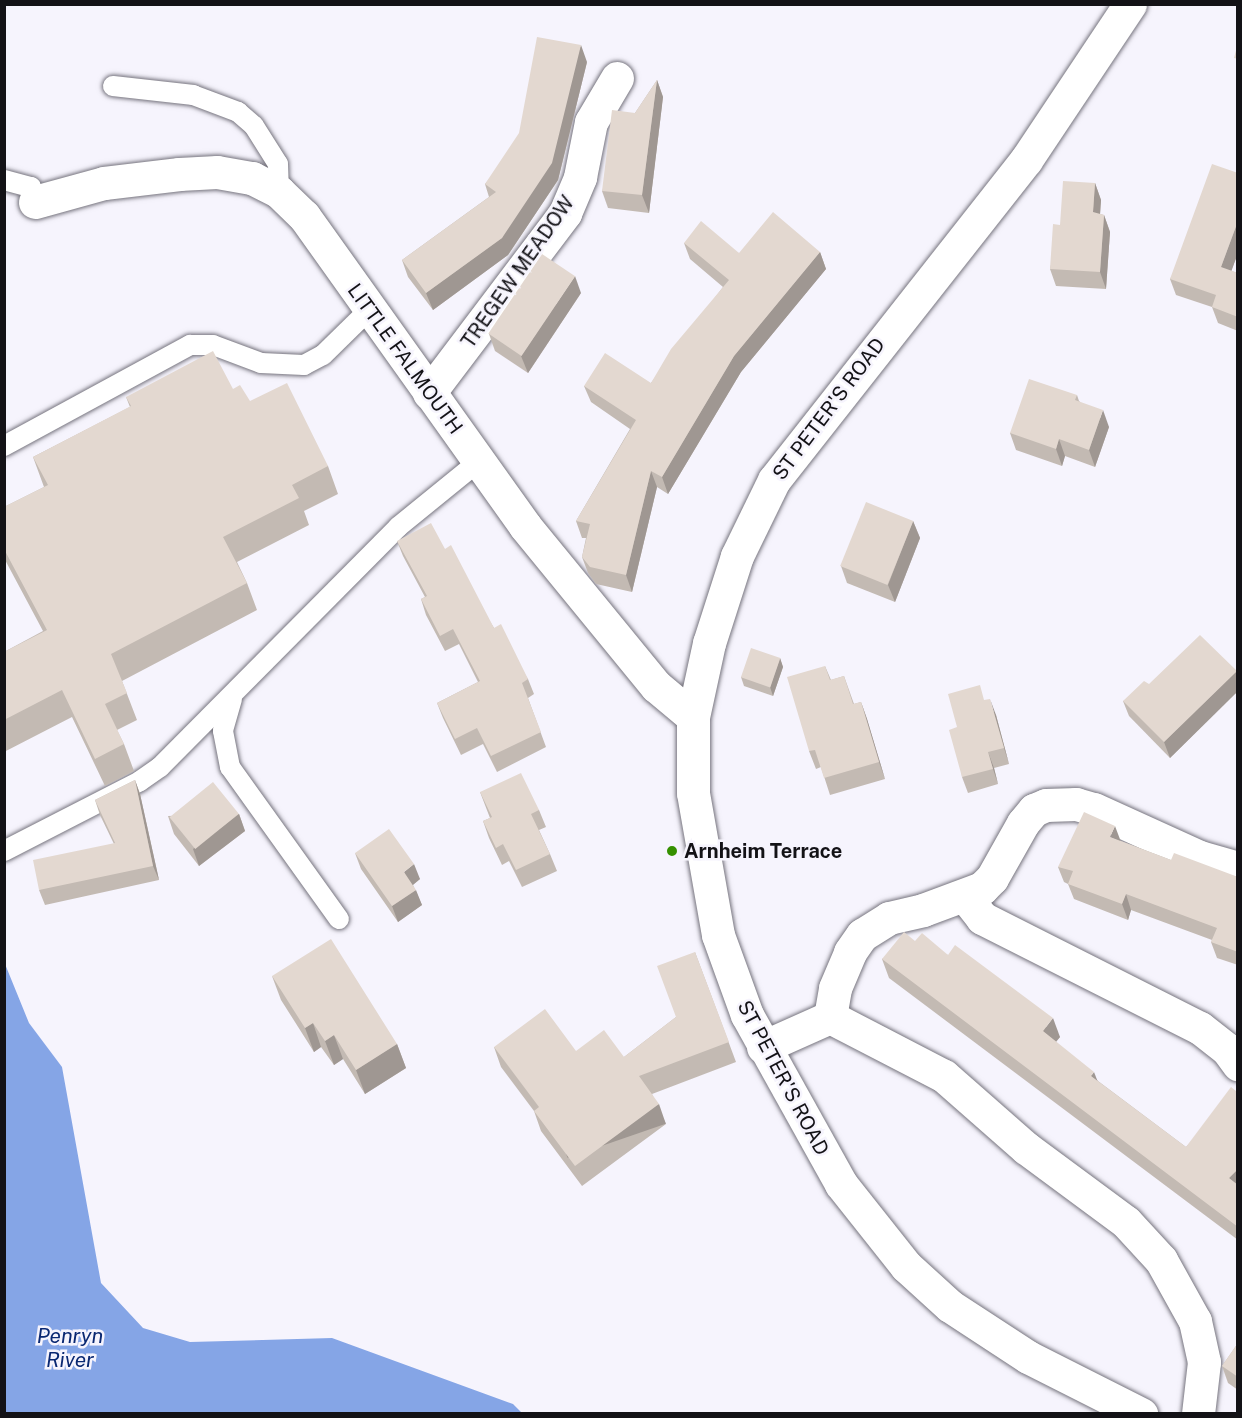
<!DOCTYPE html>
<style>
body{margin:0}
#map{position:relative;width:1242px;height:1418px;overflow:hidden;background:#f6f4fd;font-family:"Public Sans",sans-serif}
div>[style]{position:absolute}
.water>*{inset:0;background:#85a5e6}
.roads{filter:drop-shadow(0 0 2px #76747e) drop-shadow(0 0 2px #76747e)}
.service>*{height:20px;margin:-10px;padding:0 10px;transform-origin:10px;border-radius:10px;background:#fff}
.minor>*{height:33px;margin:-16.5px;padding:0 16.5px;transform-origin:16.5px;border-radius:16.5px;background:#fff}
.tertiary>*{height:33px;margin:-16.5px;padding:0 16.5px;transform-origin:16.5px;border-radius:16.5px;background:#fff}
.wall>*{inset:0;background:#c3bab3}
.shaded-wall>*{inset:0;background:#9f9792;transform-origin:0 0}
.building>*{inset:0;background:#e3d8d0;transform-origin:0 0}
.dots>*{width:16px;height:16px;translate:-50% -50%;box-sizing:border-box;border:3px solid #f6f4fd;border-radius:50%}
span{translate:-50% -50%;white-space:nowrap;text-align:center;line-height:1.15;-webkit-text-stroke:5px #f6f4fd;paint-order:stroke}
.street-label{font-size:20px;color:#131216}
.poi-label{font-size:20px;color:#131216;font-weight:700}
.left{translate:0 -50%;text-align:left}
.water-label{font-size:21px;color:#0a2872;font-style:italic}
.frame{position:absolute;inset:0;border:6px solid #131216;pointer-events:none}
</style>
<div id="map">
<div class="water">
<div style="clip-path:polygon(5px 964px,29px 1023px,62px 1067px,101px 1283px,143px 1328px,190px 1342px,332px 1338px,513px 1404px,522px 1413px,5px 1413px)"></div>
</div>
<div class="roads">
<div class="service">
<div style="left:113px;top:86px;width:81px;rotate:6.4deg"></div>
<div style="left:193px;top:95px;width:48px;rotate:20.7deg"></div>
<div style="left:238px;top:112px;width:21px;rotate:41deg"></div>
<div style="left:254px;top:126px;width:45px;rotate:57.7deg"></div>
<div style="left:278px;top:164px;width:28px;rotate:88deg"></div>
<div style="left:4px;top:180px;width:28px;rotate:15deg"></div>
<div style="left:31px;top:187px;width:16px;rotate:75deg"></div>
<div style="left:4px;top:446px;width:212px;rotate:-28.5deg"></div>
<div style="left:190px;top:345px;width:23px"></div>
<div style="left:213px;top:345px;width:51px;rotate:20.6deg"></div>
<div style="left:261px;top:363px;width:43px;rotate:2.7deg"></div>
<div style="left:304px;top:365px;width:21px;rotate:-28deg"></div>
<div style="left:323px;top:355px;width:64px;rotate:-44.4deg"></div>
<div style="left:232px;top:699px;width:33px;rotate:106deg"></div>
<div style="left:223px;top:731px;width:37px;rotate:79deg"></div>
<div style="left:230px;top:767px;width:187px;rotate:54.4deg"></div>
<div style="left:4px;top:851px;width:153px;rotate:-27.2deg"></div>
<div style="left:140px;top:781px;width:24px;rotate:-35deg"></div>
<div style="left:160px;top:767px;width:338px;rotate:-45.2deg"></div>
<div style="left:398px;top:527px;width:103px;rotate:-39.1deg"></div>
</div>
<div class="minor">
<div style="left:35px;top:202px;width:72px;rotate:-15.4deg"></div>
<div style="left:104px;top:183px;width:76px;rotate:-6.8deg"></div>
<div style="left:179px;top:174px;width:38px;rotate:-3deg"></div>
<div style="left:217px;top:172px;width:36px;rotate:10deg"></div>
<div style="left:252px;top:178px;width:30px;rotate:27deg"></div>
<div style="left:279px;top:192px;width:35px;rotate:44deg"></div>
<div style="left:304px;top:216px;width:381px;rotate:54.5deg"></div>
<div style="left:525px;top:526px;width:207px;rotate:50.7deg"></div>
<div style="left:656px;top:686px;width:48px;rotate:40deg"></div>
<div style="left:429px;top:393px;width:226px;rotate:-52.9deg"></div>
<div style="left:565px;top:213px;width:39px;rotate:-67deg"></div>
<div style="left:580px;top:177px;width:56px;rotate:-78.7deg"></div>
<div style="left:591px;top:122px;width:51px;rotate:-59.4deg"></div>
<div style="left:965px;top:896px;width:28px;rotate:52deg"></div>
<div style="left:982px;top:918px;width:244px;rotate:26.8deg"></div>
<div style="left:1200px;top:1028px;width:34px;rotate:38deg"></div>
<div style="left:1227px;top:1049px;width:19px;rotate:54deg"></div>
<div style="left:830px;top:1017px;width:29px;rotate:-80deg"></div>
<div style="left:835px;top:988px;width:39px;rotate:-67deg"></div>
<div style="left:850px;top:952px;width:21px;rotate:-55deg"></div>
<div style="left:862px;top:935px;width:32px;rotate:-32deg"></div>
<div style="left:889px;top:918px;width:35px;rotate:-13deg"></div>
<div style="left:923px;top:910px;width:63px;rotate:-20.4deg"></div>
<div style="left:982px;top:888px;width:14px;rotate:-45deg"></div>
<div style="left:992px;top:878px;width:63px;rotate:-60.6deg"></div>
<div style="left:1023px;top:823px;width:17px;rotate:-50deg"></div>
<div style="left:1034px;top:810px;width:13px;rotate:-23deg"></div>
<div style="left:1046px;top:805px;width:30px;rotate:-2deg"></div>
<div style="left:1076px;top:804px;width:19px;rotate:16deg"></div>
<div style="left:1094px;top:809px;width:116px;rotate:24.4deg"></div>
<div style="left:1200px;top:857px;width:40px;rotate:16deg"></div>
<div style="left:763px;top:1047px;width:73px;rotate:-24.1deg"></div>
<div style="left:830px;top:1017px;width:128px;rotate:27.4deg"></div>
<div style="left:944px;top:1076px;width:109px;rotate:41.3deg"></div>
<div style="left:1026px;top:1148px;width:124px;rotate:36.5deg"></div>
<div style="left:1126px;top:1222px;width:52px;rotate:47.4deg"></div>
<div style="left:1161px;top:1260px;width:70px;rotate:60.9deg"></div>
<div style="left:1195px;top:1321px;width:42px;rotate:77.6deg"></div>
<div style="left:1204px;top:1362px;width:52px;rotate:96.6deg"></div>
</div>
<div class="tertiary">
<div style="left:1130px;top:4px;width:187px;rotate:123.7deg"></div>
<div style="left:1026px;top:160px;width:407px;rotate:128.2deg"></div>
<div style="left:774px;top:480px;width:85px;rotate:116deg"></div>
<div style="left:737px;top:556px;width:91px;rotate:107.8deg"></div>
<div style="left:709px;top:643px;width:76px;rotate:102.2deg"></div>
<div style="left:693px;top:717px;width:76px;rotate:90deg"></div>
<div style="left:693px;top:793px;width:144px;rotate:80deg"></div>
<div style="left:718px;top:935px;width:85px;rotate:70.1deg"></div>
<div style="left:747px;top:1015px;width:193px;rotate:60.9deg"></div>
<div style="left:841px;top:1184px;width:105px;rotate:51.6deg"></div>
<div style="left:906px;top:1266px;width:59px;rotate:42.3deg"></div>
<div style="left:950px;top:1306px;width:93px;rotate:33.2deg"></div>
<div style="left:1028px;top:1357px;width:127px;rotate:26.8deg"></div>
</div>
</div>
<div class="wall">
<div style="clip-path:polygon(587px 62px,558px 180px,508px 255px,433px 310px,408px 277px,402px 260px,489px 197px,485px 184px)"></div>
<div style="clip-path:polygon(657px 80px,663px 97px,649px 213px,608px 208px,602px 191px,635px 113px)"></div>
<div style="clip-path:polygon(1238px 173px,1238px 253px,1231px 271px,1238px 273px,1238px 331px,1218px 323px,1212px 307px,1176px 295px,1170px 279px)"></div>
<div style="clip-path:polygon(1095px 183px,1101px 200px,1100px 214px,1104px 215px,1110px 232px,1106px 289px,1056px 286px,1050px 269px,1060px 225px)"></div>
<div style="clip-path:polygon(684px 243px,739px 253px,820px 252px,826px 269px,741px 372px,668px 494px,657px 487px,632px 592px,596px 584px,588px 573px,582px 557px,586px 538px,582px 538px,576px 521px,630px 429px,591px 402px,584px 386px,651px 383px,723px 287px,690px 259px)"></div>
<div style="clip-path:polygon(581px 293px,528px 373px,495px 351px,489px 334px)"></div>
<div style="clip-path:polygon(233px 389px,328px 466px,338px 494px,304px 511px,309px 525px,237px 562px,247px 583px,257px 610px,122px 681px,137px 720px,117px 730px,124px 744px,134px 771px,105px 786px,72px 717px,4px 752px,4px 652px,43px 631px,4px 558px,4px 507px,44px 487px,33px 457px,130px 407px,126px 397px)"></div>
<div style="clip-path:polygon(1077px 395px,1079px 401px,1109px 427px,1095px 467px,1065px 456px,1062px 466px,1016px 450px,1010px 433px)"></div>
<div style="clip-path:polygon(913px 521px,920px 538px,895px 602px,847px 583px,841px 566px)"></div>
<div style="clip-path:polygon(397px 541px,445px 549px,494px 628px,528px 679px,534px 694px,528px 698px,546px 747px,497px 772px,483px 744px,461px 755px,443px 718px,437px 703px,478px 682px,459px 644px,445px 651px,426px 615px,421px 599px,425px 597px,403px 556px)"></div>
<div style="clip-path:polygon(780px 658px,783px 667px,773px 696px,744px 686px,741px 677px)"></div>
<div style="clip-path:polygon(825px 666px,831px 680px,844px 676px,854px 704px,861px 702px,867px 719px,885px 779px,830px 795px,821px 767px,816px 769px,809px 751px)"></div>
<div style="clip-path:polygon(1237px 671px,1238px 673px,1238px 691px,1170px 758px,1129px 716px,1123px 701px)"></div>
<div style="clip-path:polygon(985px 700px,996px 715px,1009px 764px,994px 768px,998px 784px,968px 793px,962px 777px,957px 727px)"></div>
<div style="clip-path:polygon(135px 780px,140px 794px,159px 880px,45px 905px,39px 890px,114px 844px,100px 815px,95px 800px)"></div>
<div style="clip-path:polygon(480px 792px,539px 810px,546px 827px,539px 830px,550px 854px,557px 871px,522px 887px,509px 861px,502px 865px,489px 838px,483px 821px,490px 818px)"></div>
<div style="clip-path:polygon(239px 814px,245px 831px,199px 866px,174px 834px,168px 816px)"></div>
<div style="clip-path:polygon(1121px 841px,1171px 860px,1238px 877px,1238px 965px,1217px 958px,1211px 942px,1212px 940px,1131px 910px,1128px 920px,1074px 899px,1068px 884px,1064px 882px,1058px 867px)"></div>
<div style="clip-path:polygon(355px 853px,420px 879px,413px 885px,422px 905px,398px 922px,361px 869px)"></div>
<div style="clip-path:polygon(915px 941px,948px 955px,1060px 1037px,1056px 1042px,1098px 1081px,1186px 1147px,1238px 1089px,1238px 1240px,889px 978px,882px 959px)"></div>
<div style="clip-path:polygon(695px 952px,736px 1062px,652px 1094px,666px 1124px,582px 1186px,541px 1131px,534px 1111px,501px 1067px,494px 1047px,576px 1051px,624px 1057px,676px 1017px)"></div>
<div style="clip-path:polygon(272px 976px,397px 1044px,406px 1068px,365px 1094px,343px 1059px,334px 1065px,321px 1047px,314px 1052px,281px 1000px)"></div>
<div style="clip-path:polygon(1238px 1343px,1238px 1390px,1228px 1383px,1222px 1366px)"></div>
</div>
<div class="shaded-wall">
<div style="clip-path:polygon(581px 45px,587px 62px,558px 180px,508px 255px,433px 310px,426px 293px,502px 238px)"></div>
<div style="clip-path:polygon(657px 80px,663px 97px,649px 213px,642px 195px)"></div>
<div style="clip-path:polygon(1095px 183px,1101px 200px,1099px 229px,1093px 212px)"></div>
<div style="clip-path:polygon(1104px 215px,1110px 232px,1106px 289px,1100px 272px)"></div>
<div style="clip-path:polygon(1238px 221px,1238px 253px,1227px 283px,1221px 267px)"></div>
<div style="clip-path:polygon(820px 252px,826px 269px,741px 372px,668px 494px,662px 477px,734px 356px)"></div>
<div style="clip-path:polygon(575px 276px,581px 293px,528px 373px,521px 356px)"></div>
<div style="clip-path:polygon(1103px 410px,1109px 427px,1095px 467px,1089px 450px)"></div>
<div style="clip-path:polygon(1059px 439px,1065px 456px,1062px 466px,1056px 449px)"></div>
<div style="clip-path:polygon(651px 471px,657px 487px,632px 592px,626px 575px)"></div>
<div style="clip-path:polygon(913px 521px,920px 538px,895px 602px,888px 585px)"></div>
<div style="clip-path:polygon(780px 658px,783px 667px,773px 696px,770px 687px)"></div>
<div style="clip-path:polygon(1237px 671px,1238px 673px,1238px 691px,1170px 758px,1164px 742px)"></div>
<div style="clip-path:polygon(990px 699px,996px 715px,1009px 764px,1004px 748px)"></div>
<div style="clip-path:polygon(861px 702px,867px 719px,885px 779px,879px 762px)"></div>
<div style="clip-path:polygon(988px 752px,994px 768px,998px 784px,993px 769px)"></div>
<div style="clip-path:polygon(135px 780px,140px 794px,159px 880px,153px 866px)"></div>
<div style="clip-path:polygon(239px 814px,245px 831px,199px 866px,193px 849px)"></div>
<div style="clip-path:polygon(1115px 826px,1121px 842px,1110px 837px)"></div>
<div style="clip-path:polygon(414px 864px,420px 879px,409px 888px,404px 872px)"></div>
<div style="clip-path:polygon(416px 890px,422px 905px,398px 922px,392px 906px)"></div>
<div style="clip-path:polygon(1126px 894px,1131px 910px,1128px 920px,1122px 904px)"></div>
<div style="clip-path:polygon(1053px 1018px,1060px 1037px,1049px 1050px,1043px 1031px)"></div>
<div style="clip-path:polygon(313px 1023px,321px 1047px,314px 1052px,305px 1028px)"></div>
<div style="clip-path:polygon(334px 1035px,343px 1059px,334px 1065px,325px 1041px)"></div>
<div style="clip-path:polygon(397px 1044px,406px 1068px,365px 1094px,356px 1070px)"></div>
<div style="clip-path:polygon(1094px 1072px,1101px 1090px,1091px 1076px)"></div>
<div style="left:659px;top:1104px;width:21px;height:104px;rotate:71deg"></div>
<div style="clip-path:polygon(1238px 1169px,1238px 1195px,1229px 1178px)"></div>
</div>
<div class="building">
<div style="clip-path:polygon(537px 37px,581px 45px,552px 163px,502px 238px,426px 293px,402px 260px,496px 192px,485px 184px,519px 133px)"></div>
<div style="clip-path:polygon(1238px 43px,1238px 59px,1234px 58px)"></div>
<div style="clip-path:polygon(657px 80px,642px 195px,602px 191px,612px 110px,635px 113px)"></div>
<div style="clip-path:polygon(1212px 164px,1238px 173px,1238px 221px,1221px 267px,1238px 273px,1238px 317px,1212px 307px,1216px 295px,1170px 279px)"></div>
<div style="clip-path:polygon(1063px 181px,1095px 183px,1093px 212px,1104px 215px,1100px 272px,1050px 269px,1053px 224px,1060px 225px)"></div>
<div style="clip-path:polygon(773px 212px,820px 252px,734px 356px,662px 477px,651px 471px,626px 575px,590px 567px,582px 557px,590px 524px,576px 521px,636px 420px,584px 386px,605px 353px,651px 383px,671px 349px,729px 280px,684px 243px,701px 221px,739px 253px)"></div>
<div style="left:542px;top:254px;width:40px;height:96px;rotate:34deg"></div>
<div style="clip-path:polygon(213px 351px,233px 389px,240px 385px,250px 401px,287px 383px,328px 466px,292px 485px,299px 498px,223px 537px,247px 583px,111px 654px,127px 693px,105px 704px,124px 744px,95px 759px,62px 690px,4px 720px,4px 652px,47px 630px,4px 549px,4px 507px,48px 485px,33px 457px,131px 406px,126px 397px)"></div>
<div style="clip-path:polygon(1029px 379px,1077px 395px,1075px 400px,1103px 410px,1089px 450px,1059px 439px,1056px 449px,1010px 433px)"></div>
<div style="left:866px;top:502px;width:51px;height:69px;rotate:22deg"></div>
<div style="clip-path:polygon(431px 523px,445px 549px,451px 545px,494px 628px,501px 624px,528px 679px,522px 683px,541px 732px,491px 756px,477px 728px,455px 739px,437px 703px,480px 681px,453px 629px,440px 636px,421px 599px,427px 596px,397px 541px)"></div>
<div style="clip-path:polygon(1200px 635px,1237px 671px,1164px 742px,1123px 701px,1144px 681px,1149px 684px)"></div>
<div style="left:751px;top:648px;width:31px;height:31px;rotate:19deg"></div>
<div style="clip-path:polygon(825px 666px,830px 680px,844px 676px,853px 704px,861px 702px,879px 762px,824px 778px,815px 750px,809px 751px,787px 677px)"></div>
<div style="clip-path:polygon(980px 685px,984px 700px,990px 699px,1004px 748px,988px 752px,993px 769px,962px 777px,949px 730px,957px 727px,948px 694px)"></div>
<div style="clip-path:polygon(521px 773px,539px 810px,531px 814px,550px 854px,516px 870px,503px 844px,496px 848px,483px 821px,492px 817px,480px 792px)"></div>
<div style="clip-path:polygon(135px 780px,153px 866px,39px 890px,33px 860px,115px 843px,95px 800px)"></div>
<div style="left:213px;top:782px;width:41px;height:56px;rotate:51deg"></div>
<div style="clip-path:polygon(1084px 812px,1115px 826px,1110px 837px,1171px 860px,1174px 853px,1238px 877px,1238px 952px,1211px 942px,1217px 928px,1126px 894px,1122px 904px,1068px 884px,1073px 871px,1058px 867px)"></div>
<div style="clip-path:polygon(389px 829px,414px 864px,404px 872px,416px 890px,392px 906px,355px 853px)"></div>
<div style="clip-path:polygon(904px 932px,915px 941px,922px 933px,948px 955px,955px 945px,1053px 1018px,1043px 1031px,1094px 1072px,1091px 1076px,1186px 1147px,1231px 1087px,1236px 1091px,1238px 1089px,1238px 1169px,1229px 1178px,1238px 1185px,1238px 1227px,882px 959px)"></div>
<div style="clip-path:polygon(331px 939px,397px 1044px,356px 1070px,334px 1035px,325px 1041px,313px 1023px,305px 1028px,272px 976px)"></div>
<div style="clip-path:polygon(695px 952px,729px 1042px,639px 1076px,659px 1104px,575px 1166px,534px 1111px,539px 1107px,494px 1047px,545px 1009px,576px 1051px,604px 1030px,624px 1057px,676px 1017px,657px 966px)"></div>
<div style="clip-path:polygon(1238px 1343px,1238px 1377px,1222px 1366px)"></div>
</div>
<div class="dots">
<div style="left:672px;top:851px;background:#359000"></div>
</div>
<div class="street-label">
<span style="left:518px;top:272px;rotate:-55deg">TREGEW MEADOW</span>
<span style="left:405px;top:359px;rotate:54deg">LITTLE FALMOUTH</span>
<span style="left:829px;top:409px;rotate:-53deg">ST PETER'S ROAD</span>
<span style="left:783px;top:1078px;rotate:62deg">ST PETER'S ROAD</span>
</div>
<div class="poi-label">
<span class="left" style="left:684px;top:851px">Arnheim Terrace</span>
</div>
<div class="water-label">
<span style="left:70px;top:1348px">Penryn<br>River</span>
</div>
<div class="frame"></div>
</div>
